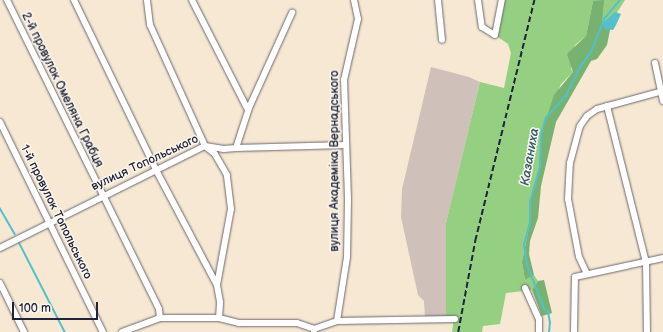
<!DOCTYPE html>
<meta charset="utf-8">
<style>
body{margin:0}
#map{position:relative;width:663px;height:332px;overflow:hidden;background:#f6e8d2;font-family:"Balsamiq Sans",sans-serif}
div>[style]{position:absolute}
.industrial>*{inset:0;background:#cfc0ba}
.green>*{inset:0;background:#95cf82}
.forest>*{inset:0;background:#78b270}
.water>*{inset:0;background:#53c0cb}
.stream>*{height:1.5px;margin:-0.75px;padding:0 0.75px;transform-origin:0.75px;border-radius:0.75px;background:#53c0cb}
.roads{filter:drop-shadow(0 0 1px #6c6770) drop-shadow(0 0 1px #6c6770)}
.street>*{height:6px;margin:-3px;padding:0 3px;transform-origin:3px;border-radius:3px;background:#fff}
.rail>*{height:1.5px;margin-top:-0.75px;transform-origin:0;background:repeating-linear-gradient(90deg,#22223b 0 6px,transparent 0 9px)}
span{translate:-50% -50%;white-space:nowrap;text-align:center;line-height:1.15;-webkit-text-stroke:3px #fbf7ec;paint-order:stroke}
.street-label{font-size:12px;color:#22223b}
.water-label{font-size:13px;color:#33596d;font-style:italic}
.scale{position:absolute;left:12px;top:302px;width:86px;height:18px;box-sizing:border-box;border:2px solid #22223b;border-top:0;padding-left:5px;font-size:12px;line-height:14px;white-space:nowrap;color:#22223b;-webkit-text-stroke:3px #fbf7ec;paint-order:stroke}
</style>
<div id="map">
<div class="industrial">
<div style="clip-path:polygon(431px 67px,469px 77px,480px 82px,446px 223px,446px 317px,425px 317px,424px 301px,418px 295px,401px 217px,402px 189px)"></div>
</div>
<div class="green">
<div style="clip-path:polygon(502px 0,625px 0,609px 25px,602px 23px,593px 1px,586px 36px,575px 45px,571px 69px,573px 72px,561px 84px,541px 135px,540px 166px,530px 202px,530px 222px,522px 262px,525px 280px,534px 275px,538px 281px,532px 290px,506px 293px,500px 324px,483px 326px,482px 332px,452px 332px,454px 319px,446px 317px,446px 223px,480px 82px,504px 88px,511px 53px,508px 44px,495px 35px)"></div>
</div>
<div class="forest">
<div style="clip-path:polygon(604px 0,602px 22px,609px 25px,610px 30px,607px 45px,597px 59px,591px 61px,556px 122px,541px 186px,538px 218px,530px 241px,529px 254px,534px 275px,525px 280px,522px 262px,530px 222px,530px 202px,540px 166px,541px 135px,554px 95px,573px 72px,567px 54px,586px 36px,593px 1px)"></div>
<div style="clip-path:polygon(544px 280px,552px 313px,542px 316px,532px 290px,538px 281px)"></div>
</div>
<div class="water">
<div style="clip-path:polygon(615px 12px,621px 14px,616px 25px,613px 30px,604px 29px,603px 23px)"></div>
</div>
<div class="stream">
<div style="left:0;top:208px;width:30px;rotate:60deg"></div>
<div style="left:19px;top:242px;width:101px;rotate:62.9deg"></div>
<div style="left:549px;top:332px;width:9px;rotate:-84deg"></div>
<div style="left:550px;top:323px;width:11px;rotate:-100deg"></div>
<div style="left:548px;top:312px;width:5px;rotate:-143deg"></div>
<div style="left:544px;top:309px;width:47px;rotate:-111.1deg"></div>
<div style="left:527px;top:265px;width:20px;rotate:-99deg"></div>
<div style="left:524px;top:245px;width:24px;rotate:-75deg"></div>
<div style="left:530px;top:222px;width:20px;rotate:-90deg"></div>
<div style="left:530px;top:202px;width:37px;rotate:-74deg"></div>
<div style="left:540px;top:166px;width:31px;rotate:-88deg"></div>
<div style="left:541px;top:135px;width:18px;rotate:-74deg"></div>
<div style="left:546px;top:118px;width:30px;rotate:-48deg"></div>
<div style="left:566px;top:96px;width:32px;rotate:-64deg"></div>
<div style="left:580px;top:67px;width:19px;rotate:-54deg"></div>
<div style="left:591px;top:52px;width:37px;rotate:-68deg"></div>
<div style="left:605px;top:18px;width:23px;rotate:-50deg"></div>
</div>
<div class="roads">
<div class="street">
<div style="left:7px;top:0;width:344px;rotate:63.8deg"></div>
<div style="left:159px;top:309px;width:9px;rotate:84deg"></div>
<div style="left:74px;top:0;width:189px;rotate:64.2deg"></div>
<div style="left:156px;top:170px;width:130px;rotate:62.1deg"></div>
<div style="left:192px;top:0;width:123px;rotate:63deg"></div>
<div style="left:438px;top:0;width:40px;rotate:84.3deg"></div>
<div style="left:478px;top:0;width:27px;rotate:82deg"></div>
<div style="left:482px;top:27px;width:15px;rotate:32deg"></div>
<div style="left:495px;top:35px;width:36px;rotate:-79deg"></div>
<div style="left:655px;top:63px;width:39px;rotate:78deg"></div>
<div style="left:607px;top:106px;width:161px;rotate:76deg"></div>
<div style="left:646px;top:262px;width:70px;rotate:89.2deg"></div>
<div style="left:0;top:122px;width:234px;rotate:63.9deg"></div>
<div style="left:236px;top:148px;width:110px;rotate:-1.6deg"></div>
<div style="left:0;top:248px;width:229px;rotate:-26.5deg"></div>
<div style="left:205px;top:146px;width:19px;rotate:9deg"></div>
<div style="left:224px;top:149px;width:12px;rotate:-5deg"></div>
<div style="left:236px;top:148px;width:40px;rotate:-72deg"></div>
<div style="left:248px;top:110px;width:107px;rotate:-65.6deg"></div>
<div style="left:587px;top:274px;width:19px;rotate:-115deg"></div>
<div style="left:579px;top:257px;width:59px;rotate:-100.7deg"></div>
<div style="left:568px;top:199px;width:36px;rotate:-87deg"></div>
<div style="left:570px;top:163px;width:38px;rotate:-75deg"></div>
<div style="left:580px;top:126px;width:12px;rotate:-55deg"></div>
<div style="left:587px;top:116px;width:12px;rotate:-35deg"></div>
<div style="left:597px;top:109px;width:68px;rotate:-15.3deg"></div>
<div style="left:0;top:283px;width:55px;rotate:63.9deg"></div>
<div style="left:525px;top:288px;width:34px;rotate:66deg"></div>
<div style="left:539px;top:319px;width:13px;rotate:90deg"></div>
<div style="left:219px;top:318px;width:21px;rotate:14deg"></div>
<div style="left:239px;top:323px;width:58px"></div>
<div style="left:297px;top:323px;width:18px;rotate:19deg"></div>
<div style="left:337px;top:321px;width:118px;rotate:-1deg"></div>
<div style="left:122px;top:332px;width:40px;rotate:-20.2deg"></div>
<div style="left:160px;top:318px;width:59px"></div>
<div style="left:219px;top:318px;width:16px;rotate:-86deg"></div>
<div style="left:220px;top:302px;width:17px;rotate:-100deg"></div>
<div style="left:217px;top:285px;width:77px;rotate:-79.6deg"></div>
<div style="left:231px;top:209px;width:34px;rotate:-97deg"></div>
<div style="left:227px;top:175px;width:24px;rotate:-120deg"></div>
<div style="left:215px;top:154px;width:13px;rotate:-141deg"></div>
<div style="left:205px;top:146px;width:133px;rotate:-114.4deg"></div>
<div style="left:150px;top:25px;width:25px;rotate:-97deg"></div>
<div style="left:314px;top:332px;width:3px;rotate:-90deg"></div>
<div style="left:314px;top:329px;width:24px;rotate:-19deg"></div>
<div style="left:337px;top:321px;width:65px;rotate:-81.1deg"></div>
<div style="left:347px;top:257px;width:58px;rotate:-89deg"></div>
<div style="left:348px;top:199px;width:119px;rotate:-91.9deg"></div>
<div style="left:344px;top:80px;width:63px;rotate:-77.1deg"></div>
<div style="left:358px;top:19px;width:19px;rotate:-102deg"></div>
<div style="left:574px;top:332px;width:55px;rotate:-89deg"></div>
<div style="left:575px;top:277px;width:90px;rotate:-12.2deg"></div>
</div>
</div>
<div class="rail">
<div style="left:458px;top:332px;width:93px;rotate:-79.4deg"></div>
<div style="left:475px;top:241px;width:248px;rotate:-76.2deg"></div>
</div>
<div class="street-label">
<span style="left:62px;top:90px;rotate:64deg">2-й провулок Омеляна Грабця</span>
<span style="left:335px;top:161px;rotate:-90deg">вулиця Академіка Вернадського</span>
<span style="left:145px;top:163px;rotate:-25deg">вулиця Топольського</span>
<span style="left:56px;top:212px;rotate:64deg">1-й провулок Топольського</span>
</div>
<div class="water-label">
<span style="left:530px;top:157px;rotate:-80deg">Казаниха</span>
</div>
<div class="scale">100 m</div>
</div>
